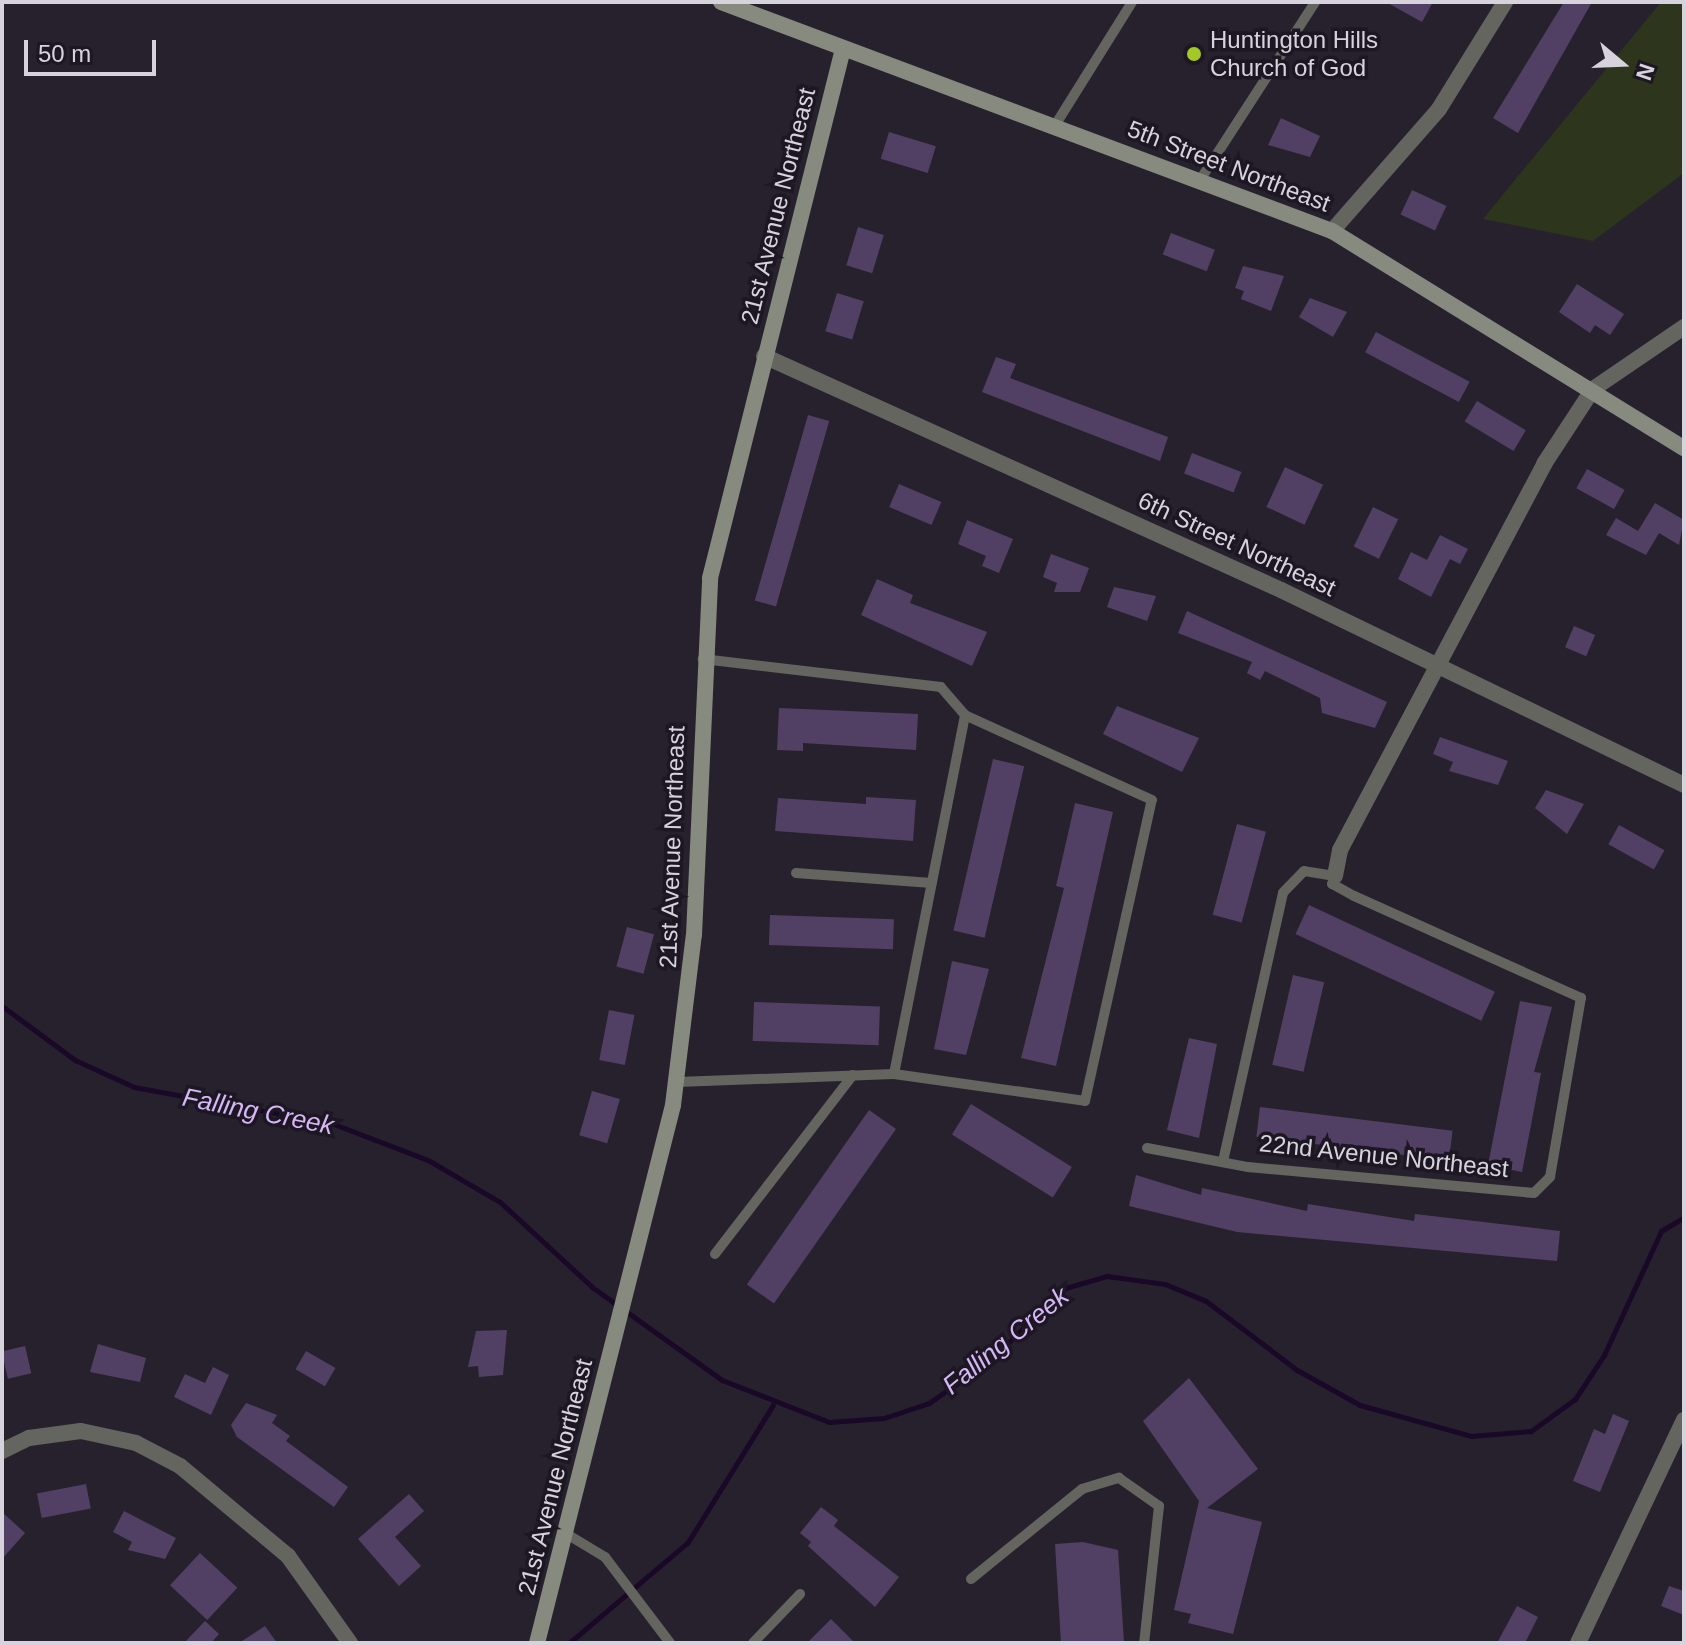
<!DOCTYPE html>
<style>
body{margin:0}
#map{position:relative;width:1686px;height:1645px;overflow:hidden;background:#27212d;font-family:Arial,sans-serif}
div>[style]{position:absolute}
.green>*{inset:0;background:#2d351d}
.stream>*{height:5px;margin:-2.5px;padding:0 2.5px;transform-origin:2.5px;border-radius:2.5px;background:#190827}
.building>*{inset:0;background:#514063;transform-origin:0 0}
.lane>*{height:10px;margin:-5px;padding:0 5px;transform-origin:5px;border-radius:5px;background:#63655e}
.street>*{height:16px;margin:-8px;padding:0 8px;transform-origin:8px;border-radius:8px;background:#63655e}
.secondary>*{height:16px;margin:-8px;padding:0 8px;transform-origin:8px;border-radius:8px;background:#868a7f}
.dots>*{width:22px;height:22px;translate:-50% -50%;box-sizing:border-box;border:4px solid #1d1723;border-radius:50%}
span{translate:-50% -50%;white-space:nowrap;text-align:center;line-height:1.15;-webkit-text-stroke:7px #1d1723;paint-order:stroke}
.poi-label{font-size:24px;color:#d7d3dc}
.left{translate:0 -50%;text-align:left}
.street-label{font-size:24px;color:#d7d3dc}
.water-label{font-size:26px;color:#d5b7f5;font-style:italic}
.frame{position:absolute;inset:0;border:4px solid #d7d3dc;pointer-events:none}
.north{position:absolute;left:1582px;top:24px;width:80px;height:80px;-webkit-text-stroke:6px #1d1723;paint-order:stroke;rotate:109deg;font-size:22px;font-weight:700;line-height:32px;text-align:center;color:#d7d3dc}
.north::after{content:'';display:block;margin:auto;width:28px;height:36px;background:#d7d3dc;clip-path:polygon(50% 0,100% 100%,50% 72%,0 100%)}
.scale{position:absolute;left:24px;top:40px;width:132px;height:36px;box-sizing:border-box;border:4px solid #d7d3dc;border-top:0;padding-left:10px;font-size:24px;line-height:28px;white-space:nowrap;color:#d7d3dc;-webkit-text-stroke:6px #1d1723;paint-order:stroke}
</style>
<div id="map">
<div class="green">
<div style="clip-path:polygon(1661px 2px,1684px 2px,1684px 173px,1593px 241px,1483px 219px)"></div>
</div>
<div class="stream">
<div style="left:2px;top:1006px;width:91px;rotate:36.5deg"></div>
<div style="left:75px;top:1060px;width:65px;rotate:24.6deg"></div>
<div style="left:134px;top:1087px;width:200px;rotate:10.4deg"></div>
<div style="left:331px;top:1123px;width:104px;rotate:20.9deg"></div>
<div style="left:428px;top:1160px;width:83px;rotate:30.3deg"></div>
<div style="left:500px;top:1202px;width:125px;rotate:42.7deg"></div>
<div style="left:592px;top:1287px;width:160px;rotate:35.6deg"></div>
<div style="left:722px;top:1380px;width:115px;rotate:21.4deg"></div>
<div style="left:829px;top:1422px;width:55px;rotate:-4.2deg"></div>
<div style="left:884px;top:1418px;width:47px;rotate:-18.4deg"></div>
<div style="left:929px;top:1403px;width:78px;rotate:-35.1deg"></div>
<div style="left:993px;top:1358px;width:98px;rotate:-45deg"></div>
<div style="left:1062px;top:1289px;width:47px;rotate:-16.1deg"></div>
<div style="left:1107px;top:1276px;width:59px;rotate:7.9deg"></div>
<div style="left:1165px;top:1284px;width:44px;rotate:22.5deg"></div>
<div style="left:1206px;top:1301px;width:114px;rotate:37.2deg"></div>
<div style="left:1297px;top:1370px;width:72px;rotate:29.1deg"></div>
<div style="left:1360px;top:1405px;width:115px;rotate:15.6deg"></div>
<div style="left:1471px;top:1436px;width:60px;rotate:-4.8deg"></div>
<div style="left:1531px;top:1431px;width:54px;rotate:-36deg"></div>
<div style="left:1575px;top:1399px;width:53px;rotate:-56.6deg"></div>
<div style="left:1604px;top:1355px;width:136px;rotate:-65.3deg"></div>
<div style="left:1661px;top:1231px;width:27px;rotate:-31deg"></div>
<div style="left:569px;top:1643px;width:156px;rotate:-40.3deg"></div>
<div style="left:688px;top:1542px;width:161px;rotate:-58.2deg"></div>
</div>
<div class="building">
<div style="clip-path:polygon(1386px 2px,1433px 2px,1422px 22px)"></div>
<div style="clip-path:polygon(1564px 2px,1592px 2px,1518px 133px,1493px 118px)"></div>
<div style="clip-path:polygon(1281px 118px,1320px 136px,1310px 157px,1268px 145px)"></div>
<div style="left:889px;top:132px;width:49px;height:28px;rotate:17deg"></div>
<div style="left:1412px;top:190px;width:38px;height:27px;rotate:25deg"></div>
<div style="left:858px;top:227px;width:27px;height:40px;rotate:17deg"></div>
<div style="left:1171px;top:233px;width:47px;height:23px;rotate:21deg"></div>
<div style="clip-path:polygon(1243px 266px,1284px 276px,1271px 311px,1241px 299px,1244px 291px,1235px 288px)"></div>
<div style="clip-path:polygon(1577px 284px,1624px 314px,1610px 335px,1595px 325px,1590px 333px,1559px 312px)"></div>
<div style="left:837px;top:293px;width:28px;height:40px;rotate:17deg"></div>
<div style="clip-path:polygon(1310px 298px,1347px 312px,1333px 337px,1299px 317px)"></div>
<div style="left:1376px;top:332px;width:106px;height:23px;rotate:28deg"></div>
<div style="clip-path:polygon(996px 357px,1016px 364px,1010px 378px,1168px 437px,1160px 461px,982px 392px)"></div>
<div style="left:1477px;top:401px;width:57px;height:24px;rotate:31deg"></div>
<div style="left:808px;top:415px;width:22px;height:193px;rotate:16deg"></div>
<div style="left:1192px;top:453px;width:53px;height:22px;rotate:21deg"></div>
<div style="left:1285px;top:467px;width:42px;height:44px;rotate:25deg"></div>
<div style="left:1587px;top:469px;width:43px;height:22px;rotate:29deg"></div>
<div style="left:899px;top:484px;width:46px;height:25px;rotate:23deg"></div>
<div style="clip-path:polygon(1655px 503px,1684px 520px,1679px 545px,1659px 533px,1646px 555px,1606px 535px,1616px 518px,1638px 531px)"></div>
<div style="left:1373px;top:507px;width:28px;height:44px;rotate:26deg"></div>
<div style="clip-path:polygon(967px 520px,1013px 539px,999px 573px,982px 566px,986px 556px,958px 544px)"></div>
<div style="clip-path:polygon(1440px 535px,1468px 549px,1460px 564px,1450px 559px,1431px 597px,1398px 579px,1411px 552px,1427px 560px)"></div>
<div style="clip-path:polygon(1051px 554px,1089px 568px,1080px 592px,1054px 592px,1057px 583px,1043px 577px)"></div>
<div style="clip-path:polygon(877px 579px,913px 595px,910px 603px,987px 632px,972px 666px,861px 615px)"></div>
<div style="clip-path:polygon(1114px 587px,1156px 596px,1147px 621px,1107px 607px)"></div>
<div style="clip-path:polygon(1187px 611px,1387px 702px,1375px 728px,1322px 713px,1320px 698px,1265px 671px,1260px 680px,1247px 673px,1252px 662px,1178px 633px)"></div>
<div style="left:1574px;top:626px;width:23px;height:23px;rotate:23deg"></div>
<div style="clip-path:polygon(1117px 706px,1199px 738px,1182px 772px,1103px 734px)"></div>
<div style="clip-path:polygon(779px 708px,918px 714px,916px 750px,803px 743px,803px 751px,777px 750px)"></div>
<div style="clip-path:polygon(1440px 737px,1508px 761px,1498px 785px,1449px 771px,1453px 762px,1433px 754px)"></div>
<div style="left:993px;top:759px;width:32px;height:176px;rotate:13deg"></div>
<div style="clip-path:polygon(1546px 790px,1584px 804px,1567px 834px,1535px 808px)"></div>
<div style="clip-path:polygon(866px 797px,916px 800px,913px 841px,775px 831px,778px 798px,866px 804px)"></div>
<div style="clip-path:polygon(1075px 803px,1113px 812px,1056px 1066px,1021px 1058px,1064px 888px,1056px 886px)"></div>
<div style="left:1237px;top:824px;width:30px;height:94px;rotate:15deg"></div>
<div style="left:1619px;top:825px;width:52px;height:22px;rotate:29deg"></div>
<div style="left:1309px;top:905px;width:205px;height:32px;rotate:25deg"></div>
<div style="left:770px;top:915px;width:124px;height:30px;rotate:2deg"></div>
<div style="left:627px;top:927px;width:28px;height:41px;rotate:15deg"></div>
<div style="clip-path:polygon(952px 961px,989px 969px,966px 1055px,934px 1049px)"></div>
<div style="left:1293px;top:975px;width:32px;height:92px;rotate:13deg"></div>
<div style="clip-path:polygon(1520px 1001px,1552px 1007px,1534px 1072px,1541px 1073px,1522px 1172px,1488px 1165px)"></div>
<div style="left:754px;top:1002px;width:126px;height:39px;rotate:2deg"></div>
<div style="left:609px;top:1010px;width:26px;height:51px;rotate:11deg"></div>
<div style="clip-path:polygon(1189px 1038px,1217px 1044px,1199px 1138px,1167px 1130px)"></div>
<div style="left:592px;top:1091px;width:29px;height:46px;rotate:16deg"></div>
<div style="left:971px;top:1104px;width:119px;height:36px;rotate:32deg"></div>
<div style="left:1260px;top:1107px;width:194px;height:30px;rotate:7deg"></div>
<div style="left:869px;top:1110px;width:33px;height:213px;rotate:35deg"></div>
<div style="clip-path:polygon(1136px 1175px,1201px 1195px,1202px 1188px,1307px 1211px,1308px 1204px,1414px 1221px,1415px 1214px,1560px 1231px,1557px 1261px,1237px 1232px,1129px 1206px)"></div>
<div style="clip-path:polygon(507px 1330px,503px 1375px,479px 1377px,478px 1366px,468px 1367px,476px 1331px)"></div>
<div style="clip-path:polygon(98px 1344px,146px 1358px,140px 1382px,90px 1372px)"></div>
<div style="left:25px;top:1346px;width:28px;height:24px;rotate:77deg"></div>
<div style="left:306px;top:1351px;width:34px;height:21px;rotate:30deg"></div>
<div style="clip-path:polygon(213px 1367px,229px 1375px,211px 1415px,174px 1397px,185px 1374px,205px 1383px)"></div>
<div style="clip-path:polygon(1189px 1378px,1258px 1469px,1207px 1508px,1262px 1522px,1233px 1634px,1188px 1623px,1191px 1614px,1174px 1610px,1199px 1501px,1143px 1421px)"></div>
<div style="clip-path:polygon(246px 1403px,277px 1415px,272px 1423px,290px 1436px,286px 1441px,348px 1487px,334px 1507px,237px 1437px,231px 1425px)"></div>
<div style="clip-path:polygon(1613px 1414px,1629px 1421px,1600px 1492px,1573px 1481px,1594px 1429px,1605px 1434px)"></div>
<div style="left:86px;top:1484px;width:25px;height:50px;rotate:79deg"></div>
<div style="clip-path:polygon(409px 1494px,424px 1511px,395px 1537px,421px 1566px,399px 1586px,358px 1539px)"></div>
<div style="clip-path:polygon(821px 1507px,838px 1520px,834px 1526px,899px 1577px,875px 1607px,808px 1546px,811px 1542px,800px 1533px)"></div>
<div style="clip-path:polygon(124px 1511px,176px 1538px,165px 1559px,128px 1550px,132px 1542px,113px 1532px)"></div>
<div style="clip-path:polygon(2px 1512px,25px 1533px,2px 1559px)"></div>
<div style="clip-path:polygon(1083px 1542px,1118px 1550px,1124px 1643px,1061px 1643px,1055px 1544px)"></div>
<div style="left:200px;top:1553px;width:51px;height:44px;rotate:43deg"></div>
<div style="clip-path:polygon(1669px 1586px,1684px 1591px,1684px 1615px,1661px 1606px)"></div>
<div style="clip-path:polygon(1517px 1606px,1538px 1617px,1525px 1643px,1497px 1643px)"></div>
<div style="clip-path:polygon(831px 1619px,855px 1643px,807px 1643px)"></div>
<div style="clip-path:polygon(205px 1621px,219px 1634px,211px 1643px,184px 1643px)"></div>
<div style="clip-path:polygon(265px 1626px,277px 1643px,239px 1643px)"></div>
</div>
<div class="lane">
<div style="left:1054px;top:127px;width:147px;rotate:-58deg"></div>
<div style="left:1202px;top:177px;width:208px;rotate:-57.1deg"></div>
<div style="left:796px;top:873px;width:136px;rotate:4.2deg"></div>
<div style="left:894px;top:1074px;width:193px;rotate:8deg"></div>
<div style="left:1085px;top:1101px;width:308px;rotate:-77.5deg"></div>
<div style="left:1152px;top:800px;width:205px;rotate:-155.6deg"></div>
<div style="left:677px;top:1082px;width:217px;rotate:-2.1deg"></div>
<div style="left:894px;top:1074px;width:366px;rotate:-78.8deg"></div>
<div style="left:965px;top:715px;width:37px;rotate:-131deg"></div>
<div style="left:941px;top:687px;width:240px;rotate:-173.3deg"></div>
<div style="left:1147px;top:1148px;width:103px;rotate:10.7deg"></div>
<div style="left:1248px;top:1167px;width:287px;rotate:5.2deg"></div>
<div style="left:1534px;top:1193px;width:23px;rotate:-45deg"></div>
<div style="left:1550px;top:1177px;width:182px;rotate:-80.2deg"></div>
<div style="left:1581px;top:998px;width:249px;rotate:-155.8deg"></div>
<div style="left:1354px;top:896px;width:25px;rotate:-151deg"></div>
<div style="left:1332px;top:884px;width:9px;rotate:-69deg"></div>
<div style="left:1335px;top:876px;width:31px;rotate:-171deg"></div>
<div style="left:1304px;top:871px;width:30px;rotate:134deg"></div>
<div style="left:1283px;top:893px;width:275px;rotate:102.6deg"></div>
<div style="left:715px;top:1254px;width:226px;rotate:-52.4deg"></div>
<div style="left:565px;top:1533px;width:47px;rotate:31deg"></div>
<div style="left:605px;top:1557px;width:108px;rotate:52.9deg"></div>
<div style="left:971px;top:1579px;width:143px;rotate:-39deg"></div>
<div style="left:1082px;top:1489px;width:39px;rotate:-17deg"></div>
<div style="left:1119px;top:1478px;width:49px;rotate:35deg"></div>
<div style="left:1159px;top:1506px;width:138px;rotate:96.2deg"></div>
<div style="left:753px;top:1643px;width:68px;rotate:-46.2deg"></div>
</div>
<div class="street">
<div style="left:1332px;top:231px;width:162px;rotate:-48.7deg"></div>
<div style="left:1439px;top:109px;width:126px;rotate:-58.3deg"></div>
<div style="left:764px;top:356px;width:567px;rotate:24.35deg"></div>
<div style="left:1281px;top:590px;width:448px;rotate:25.8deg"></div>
<div style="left:1335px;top:876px;width:26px;rotate:-79deg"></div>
<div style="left:1340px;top:850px;width:437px;rotate:-62.1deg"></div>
<div style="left:1544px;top:464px;width:90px;rotate:-56.8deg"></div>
<div style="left:1593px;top:389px;width:110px;rotate:-34.3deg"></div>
<div style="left:2px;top:1451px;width:30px;rotate:-26deg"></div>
<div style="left:29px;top:1438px;width:52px;rotate:-7.7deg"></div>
<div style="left:81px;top:1431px;width:56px;rotate:12.3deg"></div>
<div style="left:136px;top:1443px;width:50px;rotate:27.6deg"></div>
<div style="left:180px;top:1466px;width:141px;rotate:39.8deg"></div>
<div style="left:288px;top:1556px;width:107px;rotate:54.5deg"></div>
<div style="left:1578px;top:1643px;width:247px;rotate:-64.6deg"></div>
</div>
<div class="secondary">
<div style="left:721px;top:2px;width:653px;rotate:20.55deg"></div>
<div style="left:1332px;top:231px;width:414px;rotate:31.7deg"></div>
<div style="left:537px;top:1643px;width:555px;rotate:-75.81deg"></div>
<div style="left:673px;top:1105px;width:171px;rotate:-83deg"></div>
<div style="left:694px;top:935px;width:357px;rotate:-87.4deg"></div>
<div style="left:710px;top:578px;width:541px;rotate:-75.89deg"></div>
</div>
<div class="dots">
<div style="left:1194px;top:54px;background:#a3c927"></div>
</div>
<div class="poi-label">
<span class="left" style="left:1210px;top:54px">Huntington Hills<br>Church of God</span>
</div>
<div class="street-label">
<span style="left:1229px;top:166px;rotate:21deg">5th Street Northeast</span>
<span style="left:778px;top:206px;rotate:-76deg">21st Avenue Northeast</span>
<span style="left:1237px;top:544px;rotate:25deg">6th Street Northeast</span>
<span style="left:672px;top:847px;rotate:-88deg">21st Avenue Northeast</span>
<span style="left:1384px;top:1156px;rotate:6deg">22nd Avenue Northeast</span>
<span style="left:555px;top:1477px;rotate:-76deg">21st Avenue Northeast</span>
</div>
<div class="water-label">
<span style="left:258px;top:1112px;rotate:11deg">Falling Creek</span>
<span style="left:1006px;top:1341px;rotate:-39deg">Falling Creek</span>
</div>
<div class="frame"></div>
<div class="north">N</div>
<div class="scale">50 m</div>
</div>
